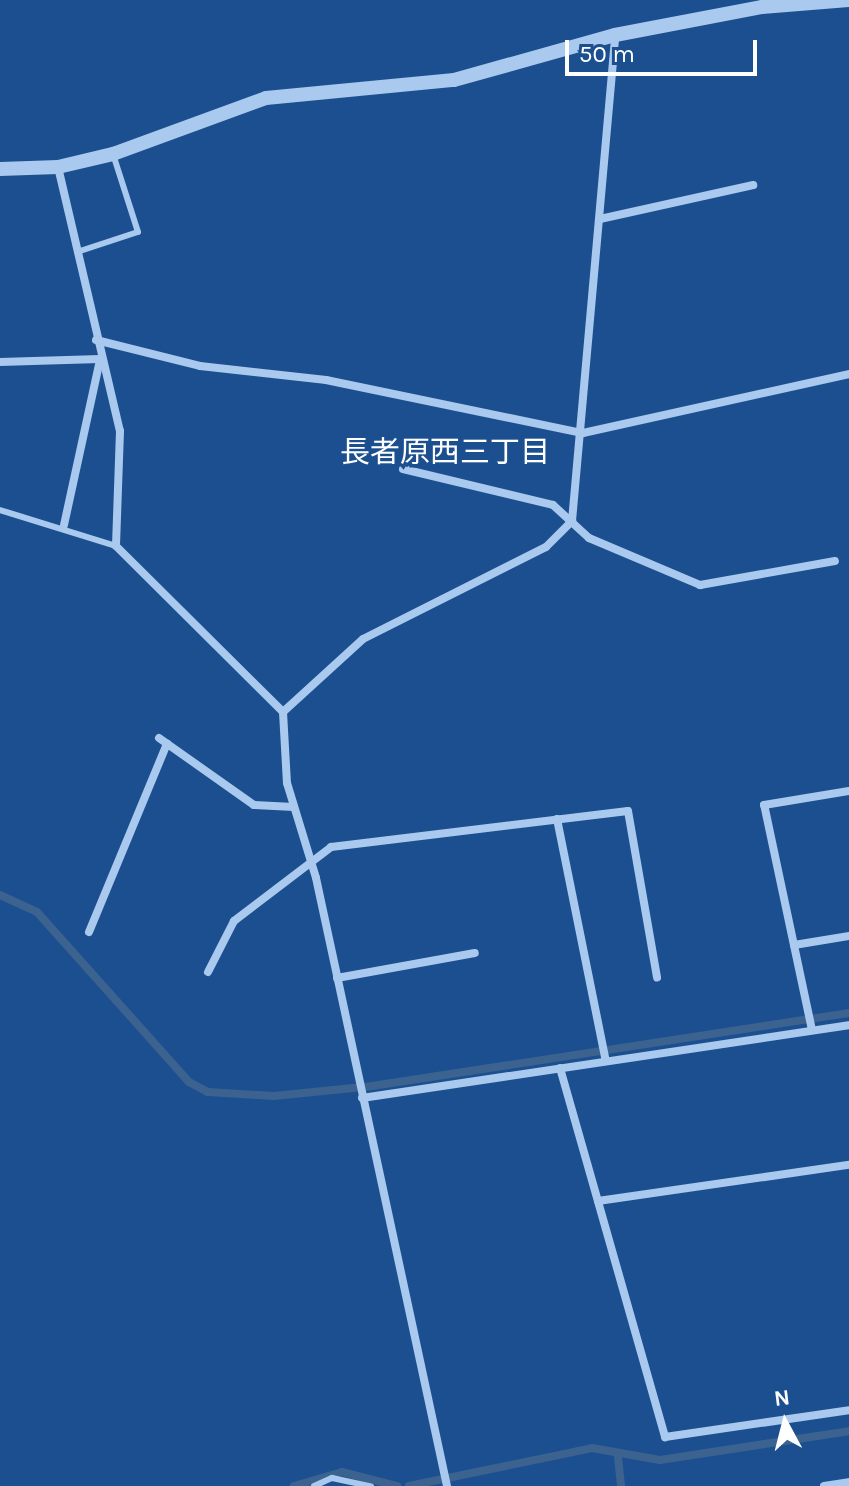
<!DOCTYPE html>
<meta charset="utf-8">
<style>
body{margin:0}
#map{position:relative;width:849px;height:1486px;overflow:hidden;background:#1b4f8f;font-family:Karla,"Noto Sans JP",sans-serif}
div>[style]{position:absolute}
.stream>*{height:8px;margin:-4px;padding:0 4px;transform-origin:4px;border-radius:4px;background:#3c6290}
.service>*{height:6px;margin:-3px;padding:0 3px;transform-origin:3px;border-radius:3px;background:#a9c9ee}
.minor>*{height:8px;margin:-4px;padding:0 4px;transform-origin:4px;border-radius:4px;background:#a9c9ee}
.tertiary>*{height:14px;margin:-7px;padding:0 7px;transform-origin:7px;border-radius:7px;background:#a9c9ee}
span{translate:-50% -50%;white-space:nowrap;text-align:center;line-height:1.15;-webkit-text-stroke:7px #1b4f8f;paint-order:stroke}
.neighbourhood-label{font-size:30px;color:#fff}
.north{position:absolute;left:745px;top:1382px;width:80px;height:80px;-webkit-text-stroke:6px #1b4f8f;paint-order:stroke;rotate:353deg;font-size:22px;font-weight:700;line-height:32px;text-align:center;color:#fff}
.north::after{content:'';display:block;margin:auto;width:28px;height:36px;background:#fff;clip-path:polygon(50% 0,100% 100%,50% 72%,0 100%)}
.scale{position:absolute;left:565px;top:40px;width:192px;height:36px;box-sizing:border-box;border:4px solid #fff;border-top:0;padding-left:10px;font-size:24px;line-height:28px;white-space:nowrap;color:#fff;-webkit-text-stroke:6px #1b4f8f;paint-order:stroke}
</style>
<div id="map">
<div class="stream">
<div style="left:0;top:895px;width:41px;rotate:24.7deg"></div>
<div style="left:37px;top:912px;width:228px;rotate:48.2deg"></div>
<div style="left:189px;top:1082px;width:21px;rotate:28deg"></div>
<div style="left:208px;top:1092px;width:66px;rotate:3.5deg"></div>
<div style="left:274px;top:1096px;width:99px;rotate:-5.8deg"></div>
<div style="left:372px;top:1086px;width:483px;rotate:-8.7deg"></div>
<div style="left:618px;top:1457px;width:29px;rotate:84deg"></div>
<div style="left:294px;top:1486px;width:50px;rotate:-16.3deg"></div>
<div style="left:342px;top:1472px;width:57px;rotate:14.3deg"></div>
<div style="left:409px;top:1486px;width:187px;rotate:-11.7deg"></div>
<div style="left:592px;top:1448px;width:69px;rotate:10deg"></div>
<div style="left:660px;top:1460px;width:191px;rotate:-8.7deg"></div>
</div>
<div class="service">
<div style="left:77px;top:252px;width:64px;rotate:-18.2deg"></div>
<div style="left:138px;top:232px;width:82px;rotate:-107.8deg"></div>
<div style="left:0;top:510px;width:121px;rotate:17.2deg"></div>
<div style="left:314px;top:1486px;width:20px;rotate:-24deg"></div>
<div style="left:332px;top:1478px;width:40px;rotate:12deg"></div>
</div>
<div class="minor">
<div style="left:58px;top:167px;width:271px;rotate:76.8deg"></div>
<div style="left:120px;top:431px;width:115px;rotate:92deg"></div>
<div style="left:116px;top:546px;width:235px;rotate:44.8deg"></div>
<div style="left:283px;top:712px;width:71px;rotate:86.8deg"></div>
<div style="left:287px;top:783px;width:99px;rotate:73deg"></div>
<div style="left:316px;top:878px;width:622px;rotate:77.84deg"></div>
<div style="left:600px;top:219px;width:157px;rotate:-12.5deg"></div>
<div style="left:96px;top:340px;width:107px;rotate:14deg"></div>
<div style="left:200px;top:366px;width:127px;rotate:6.3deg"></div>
<div style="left:326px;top:380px;width:262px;rotate:11.7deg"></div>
<div style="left:583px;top:433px;width:272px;rotate:-12.5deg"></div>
<div style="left:0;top:362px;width:100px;rotate:-1.7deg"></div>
<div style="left:403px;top:469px;width:154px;rotate:13.5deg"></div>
<div style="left:553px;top:505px;width:49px;rotate:42.5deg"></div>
<div style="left:589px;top:538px;width:121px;rotate:22.9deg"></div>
<div style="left:700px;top:585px;width:137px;rotate:-10.1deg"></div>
<div style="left:64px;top:525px;width:169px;rotate:-77.7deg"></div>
<div style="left:283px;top:712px;width:108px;rotate:-42.4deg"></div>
<div style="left:363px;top:639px;width:205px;rotate:-26.7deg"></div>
<div style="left:546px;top:547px;width:37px;rotate:-45deg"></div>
<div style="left:572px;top:521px;width:488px;rotate:-84.9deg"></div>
<div style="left:159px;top:738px;width:116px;rotate:35.2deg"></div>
<div style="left:254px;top:805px;width:40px;rotate:2.9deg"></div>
<div style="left:557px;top:819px;width:247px;rotate:78.6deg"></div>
<div style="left:89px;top:932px;width:204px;rotate:-67.5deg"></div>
<div style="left:794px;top:945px;width:56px;rotate:-9.3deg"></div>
<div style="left:208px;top:972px;width:57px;rotate:-63deg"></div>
<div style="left:234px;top:921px;width:122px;rotate:-37.3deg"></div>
<div style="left:331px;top:847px;width:299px;rotate:-6.9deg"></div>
<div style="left:628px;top:811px;width:169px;rotate:80.1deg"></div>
<div style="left:337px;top:978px;width:140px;rotate:-10.3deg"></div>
<div style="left:812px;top:1030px;width:230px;rotate:-102deg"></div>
<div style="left:764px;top:805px;width:86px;rotate:-9.4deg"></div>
<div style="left:560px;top:1068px;width:384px;rotate:74.1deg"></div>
<div style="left:665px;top:1437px;width:186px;rotate:-8.3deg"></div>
<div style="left:362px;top:1098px;width:492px;rotate:-8.5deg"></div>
<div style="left:598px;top:1201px;width:254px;rotate:-8.2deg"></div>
<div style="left:824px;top:1486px;width:25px;rotate:-9deg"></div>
</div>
<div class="tertiary">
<div style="left:0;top:169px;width:58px;rotate:-2deg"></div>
<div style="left:58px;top:167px;width:57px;rotate:-13.3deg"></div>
<div style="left:113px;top:154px;width:163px;rotate:-20.1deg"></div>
<div style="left:266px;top:98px;width:189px;rotate:-5.5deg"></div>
<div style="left:454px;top:80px;width:167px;rotate:-15.6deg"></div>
<div style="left:615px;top:35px;width:150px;rotate:-10.8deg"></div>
<div style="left:762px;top:7px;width:87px;rotate:-4.6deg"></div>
</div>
<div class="neighbourhood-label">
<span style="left:445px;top:452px">長者原西三丁目</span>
</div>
<div class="north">N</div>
<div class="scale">50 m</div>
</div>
